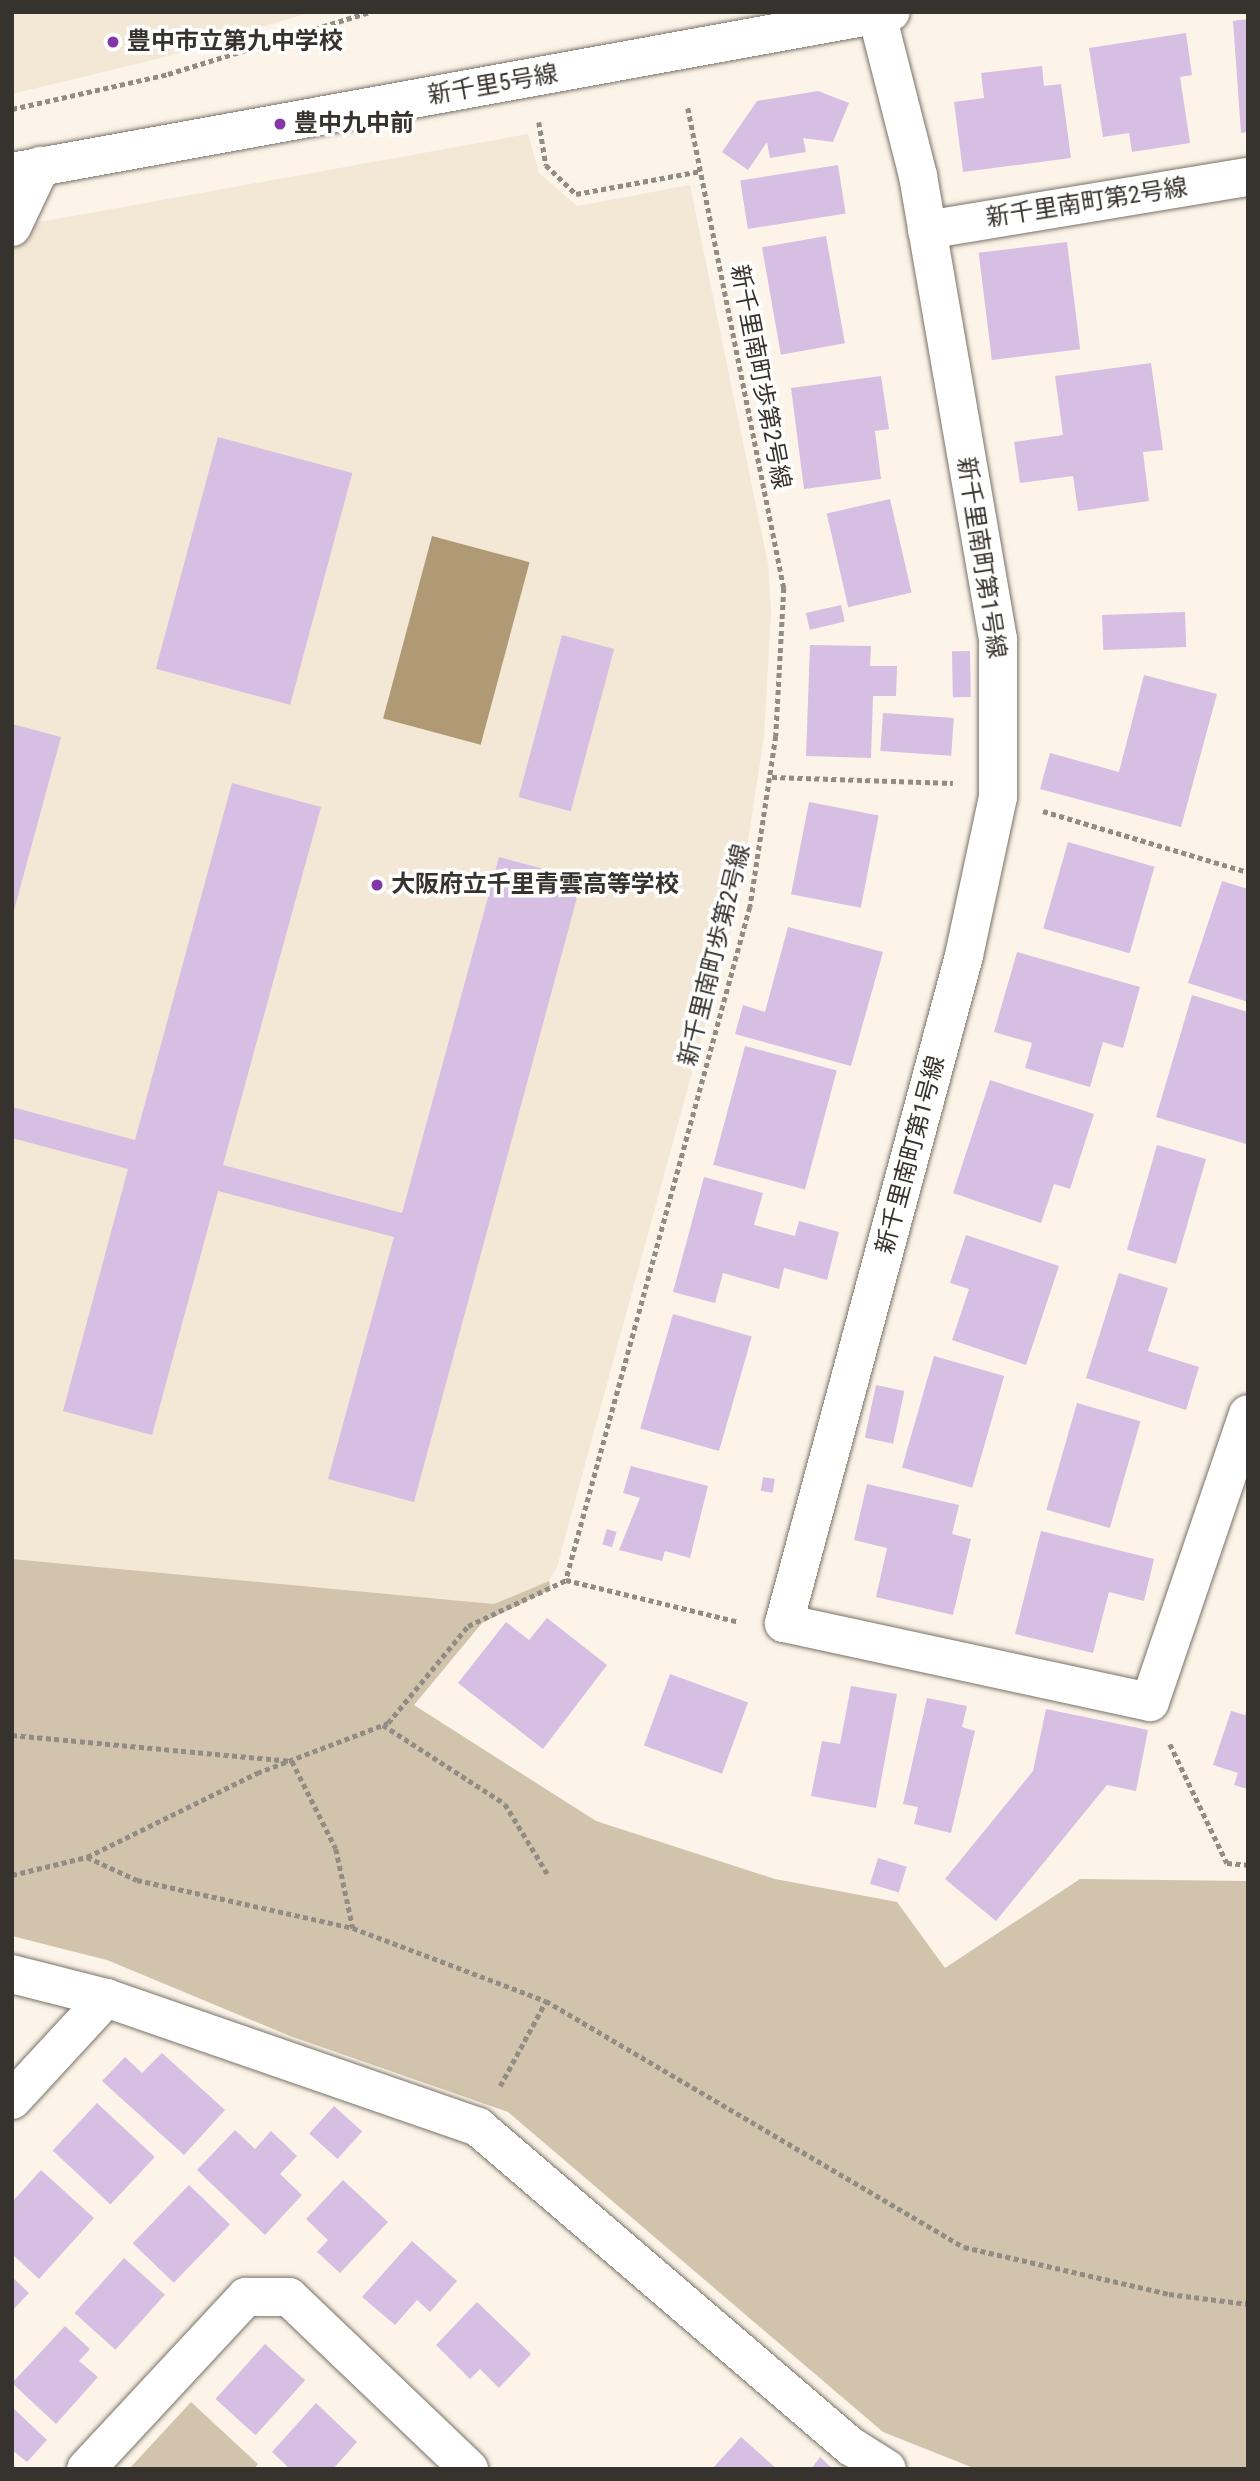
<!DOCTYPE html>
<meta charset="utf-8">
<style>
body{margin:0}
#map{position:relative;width:1260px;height:2481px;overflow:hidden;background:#fcf4e8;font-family:"Roboto Condensed","Noto Sans JP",sans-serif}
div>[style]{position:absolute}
.built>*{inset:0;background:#f3e7d5}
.green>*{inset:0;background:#d1c3ac}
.water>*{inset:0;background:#b09a75;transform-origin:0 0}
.building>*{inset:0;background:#d7bee3;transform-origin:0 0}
.path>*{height:4.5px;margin-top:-2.25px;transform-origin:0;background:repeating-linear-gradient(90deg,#918c84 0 5px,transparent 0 8.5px)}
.roads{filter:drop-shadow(0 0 2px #797267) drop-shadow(0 0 2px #797267)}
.minor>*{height:38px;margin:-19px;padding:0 19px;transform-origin:19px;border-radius:19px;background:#fff}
.dots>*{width:19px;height:19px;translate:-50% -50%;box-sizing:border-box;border:4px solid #fff;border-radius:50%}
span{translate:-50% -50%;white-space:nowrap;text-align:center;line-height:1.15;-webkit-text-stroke:7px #fff;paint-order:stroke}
.poi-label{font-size:24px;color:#36332e;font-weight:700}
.left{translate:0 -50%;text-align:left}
.street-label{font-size:24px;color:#36332e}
.frame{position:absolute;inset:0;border:14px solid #36332e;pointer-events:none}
</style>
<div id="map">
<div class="built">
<div style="clip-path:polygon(12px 12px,311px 12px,165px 57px,12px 94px)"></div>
<div style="clip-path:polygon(528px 134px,539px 173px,577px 206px,690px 185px,768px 564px,771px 612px,764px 737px,738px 904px,557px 1567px,549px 1581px,494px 1604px,12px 1559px,12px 227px)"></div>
</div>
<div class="green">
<div style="clip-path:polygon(12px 1559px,494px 1604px,549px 1581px,551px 1589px,482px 1623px,414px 1705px,596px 1821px,775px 1879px,897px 1902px,945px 1968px,1080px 1879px,1248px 1881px,1248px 2469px,976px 2469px,883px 2432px,508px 2112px,290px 2036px,107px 1960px,12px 1936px)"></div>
<div style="clip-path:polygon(191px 2402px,258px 2464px,254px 2469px,129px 2469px)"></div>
</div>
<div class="water">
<div style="left:432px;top:536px;width:101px;height:189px;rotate:15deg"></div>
</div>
<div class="building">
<div style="clip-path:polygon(1248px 19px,1248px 132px,1241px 133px,1233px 21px)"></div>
<div style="clip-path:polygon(1186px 33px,1192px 75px,1180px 77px,1190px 143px,1132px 152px,1129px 133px,1103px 137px,1089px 48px)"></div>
<div style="clip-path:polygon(1042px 66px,1044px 86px,1061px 84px,1071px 158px,963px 172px,954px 102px,984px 98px,981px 73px)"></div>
<div style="clip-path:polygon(818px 91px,849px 103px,833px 142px,803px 138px,806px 152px,770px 158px,767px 142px,748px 170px,722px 152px,757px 101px)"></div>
<div style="left:838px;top:165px;width:49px;height:99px;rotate:81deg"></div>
<div style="left:826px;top:236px;width:109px;height:65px;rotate:80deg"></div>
<div style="left:1067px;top:242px;width:108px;height:89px;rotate:83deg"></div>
<div style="clip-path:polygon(1151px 363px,1163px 450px,1143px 452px,1149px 501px,1078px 511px,1073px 476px,1020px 483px,1014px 442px,1063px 435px,1055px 376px)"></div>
<div style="clip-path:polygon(881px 376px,889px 429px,875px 431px,881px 479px,804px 489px,791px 388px)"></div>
<div style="left:218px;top:437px;width:139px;height:240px;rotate:15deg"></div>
<div style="left:890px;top:499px;width:96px;height:65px;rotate:77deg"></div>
<div style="left:841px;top:605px;width:17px;height:36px;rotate:77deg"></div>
<div style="left:1185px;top:612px;width:35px;height:83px;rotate:88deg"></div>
<div style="left:562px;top:635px;width:54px;height:168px;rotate:15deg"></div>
<div style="clip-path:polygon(810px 645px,871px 646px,870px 666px,897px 666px,896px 696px,873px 696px,871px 758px,806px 756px)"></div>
<div style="left:970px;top:651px;width:46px;height:18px;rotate:89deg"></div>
<div style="clip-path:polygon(1144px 675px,1217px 694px,1181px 827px,1040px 789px,1050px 753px,1119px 772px)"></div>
<div style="left:883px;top:713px;width:71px;height:38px;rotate:4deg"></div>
<div style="clip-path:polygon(12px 724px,61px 737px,13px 914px,12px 914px)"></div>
<div style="clip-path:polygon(232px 783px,321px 807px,223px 1165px,402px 1213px,499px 857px,582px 879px,414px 1502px,328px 1479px,394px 1237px,218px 1191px,152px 1435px,63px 1411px,128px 1169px,12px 1138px,12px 1107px,135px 1140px)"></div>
<div style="left:809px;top:802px;width:71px;height:94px;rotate:11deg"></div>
<div style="left:1068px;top:842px;width:90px;height:90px;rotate:16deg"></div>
<div style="clip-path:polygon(1222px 881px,1248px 889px,1248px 1002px,1188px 983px)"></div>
<div style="clip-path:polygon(788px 927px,883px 952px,851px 1066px,735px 1034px,743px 1005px,765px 1012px)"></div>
<div style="clip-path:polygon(1017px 952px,1140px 987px,1123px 1048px,1103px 1042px,1090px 1087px,1025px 1068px,1032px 1043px,994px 1032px)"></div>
<div style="clip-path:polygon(1192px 995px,1248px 1012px,1246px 1144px,1156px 1117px)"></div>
<div style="left:745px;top:1046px;width:95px;height:123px;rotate:15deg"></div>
<div style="clip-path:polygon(990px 1080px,1094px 1114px,1070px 1189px,1054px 1184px,1041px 1223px,953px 1193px)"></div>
<div style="left:1157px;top:1145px;width:51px;height:109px;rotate:16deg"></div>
<div style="clip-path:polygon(704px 1177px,763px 1193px,754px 1225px,795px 1236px,799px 1221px,839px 1232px,827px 1280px,784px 1268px,779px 1289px,723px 1273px,715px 1303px,673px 1292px)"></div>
<div style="clip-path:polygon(966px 1235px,1059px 1266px,1026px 1365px,952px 1340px,969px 1289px,950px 1283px)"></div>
<div style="clip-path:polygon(1119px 1273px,1168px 1288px,1148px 1351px,1199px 1367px,1186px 1410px,1086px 1378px)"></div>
<div style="left:673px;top:1314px;width:82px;height:119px;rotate:16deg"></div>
<div style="left:934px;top:1356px;width:73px;height:116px;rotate:16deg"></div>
<div style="left:876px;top:1385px;width:29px;height:54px;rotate:12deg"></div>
<div style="left:1077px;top:1403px;width:66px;height:111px;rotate:16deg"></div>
<div style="clip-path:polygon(631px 1466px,708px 1486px,690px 1558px,665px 1551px,662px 1561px,619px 1550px,640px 1498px,623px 1493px)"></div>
<div style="left:763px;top:1477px;width:12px;height:14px;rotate:9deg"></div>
<div style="clip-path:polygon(867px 1484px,959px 1505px,952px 1534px,971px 1539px,953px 1615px,876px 1597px,887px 1548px,854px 1540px)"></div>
<div style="left:607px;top:1529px;width:10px;height:16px;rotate:17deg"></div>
<div style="clip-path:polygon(1041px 1531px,1154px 1559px,1144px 1601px,1109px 1592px,1093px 1653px,1015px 1634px)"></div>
<div style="clip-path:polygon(547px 1618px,607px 1665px,543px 1749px,458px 1683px,506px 1622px,529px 1640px)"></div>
<div style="left:670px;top:1674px;width:83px;height:76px;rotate:20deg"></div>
<div style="clip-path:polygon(851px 1686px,897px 1694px,876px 1808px,811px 1796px,822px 1741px,840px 1744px)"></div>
<div style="clip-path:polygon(927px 1698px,967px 1706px,962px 1727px,975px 1731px,951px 1833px,914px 1824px,918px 1807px,903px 1804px)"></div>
<div style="clip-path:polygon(1248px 1707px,1248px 1789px,1234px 1785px,1238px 1773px,1213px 1765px,1231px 1711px,1245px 1715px)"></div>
<div style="clip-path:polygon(1046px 1709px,1148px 1730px,1136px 1791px,1107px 1785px,996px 1921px,945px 1879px,1033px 1771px)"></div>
<div style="left:878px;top:1858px;width:30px;height:27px;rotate:17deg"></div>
<div style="clip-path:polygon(162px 2053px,225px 2110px,184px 2155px,102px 2081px,125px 2057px,142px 2073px)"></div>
<div style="left:97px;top:2103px;width:79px;height:65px;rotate:43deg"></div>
<div style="left:334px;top:2106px;width:38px;height:37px;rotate:42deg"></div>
<div style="clip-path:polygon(235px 2130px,255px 2149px,271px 2131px,297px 2156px,280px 2174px,302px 2195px,265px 2235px,197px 2170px)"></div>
<div style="clip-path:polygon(41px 2170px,94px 2218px,39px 2279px,12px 2254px,12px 2202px)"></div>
<div style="clip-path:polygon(343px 2180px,388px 2222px,340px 2273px,317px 2252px,328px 2240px,306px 2219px)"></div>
<div style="left:189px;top:2185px;width:57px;height:81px;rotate:44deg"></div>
<div style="clip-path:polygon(412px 2241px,457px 2281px,430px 2312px,417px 2300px,395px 2325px,362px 2297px)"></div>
<div style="left:124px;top:2258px;width:55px;height:74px;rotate:42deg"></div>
<div style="clip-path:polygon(12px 2277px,29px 2293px,12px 2311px)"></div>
<div style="clip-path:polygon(477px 2302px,531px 2354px,499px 2388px,480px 2369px,470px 2379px,436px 2345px)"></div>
<div style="clip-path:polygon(65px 2326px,90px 2349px,79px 2361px,98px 2377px,56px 2424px,12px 2383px)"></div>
<div style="left:265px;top:2344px;width:54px;height:74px;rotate:42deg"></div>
<div style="clip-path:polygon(316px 2403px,357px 2442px,333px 2469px,290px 2469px,272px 2452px)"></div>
<div style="clip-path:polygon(12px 2407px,47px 2440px,27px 2462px,12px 2450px)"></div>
<div style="clip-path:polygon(741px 2437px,777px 2469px,712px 2469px)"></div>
<div style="clip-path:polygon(820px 2457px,833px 2469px,811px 2469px)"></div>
</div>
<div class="path">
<div style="left:688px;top:108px;width:490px;rotate:78.7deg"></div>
<div style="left:784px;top:588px;width:148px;rotate:93.1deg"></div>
<div style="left:776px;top:736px;width:173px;rotate:98.6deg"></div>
<div style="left:750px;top:907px;width:698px;rotate:105.29deg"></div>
<div style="left:566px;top:1580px;width:178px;rotate:13.6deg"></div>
<div style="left:12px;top:109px;width:160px;rotate:-12.6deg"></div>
<div style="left:168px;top:74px;width:210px;rotate:-17.1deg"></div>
<div style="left:539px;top:122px;width:44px;rotate:80.8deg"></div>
<div style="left:546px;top:165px;width:42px;rotate:44deg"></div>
<div style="left:576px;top:194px;width:127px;rotate:-10.4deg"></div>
<div style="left:772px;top:777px;width:181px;rotate:1.9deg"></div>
<div style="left:1043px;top:811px;width:214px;rotate:16.6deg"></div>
<div style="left:383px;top:1725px;width:145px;rotate:32.9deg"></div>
<div style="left:505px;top:1804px;width:84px;rotate:58.6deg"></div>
<div style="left:12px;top:1735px;width:281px;rotate:5.3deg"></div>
<div style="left:292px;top:1761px;width:98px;rotate:63.4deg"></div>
<div style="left:336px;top:1849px;width:81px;rotate:77.9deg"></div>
<div style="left:1170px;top:1744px;width:132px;rotate:64.4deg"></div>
<div style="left:1227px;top:1863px;width:21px;rotate:5deg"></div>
<div style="left:87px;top:1857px;width:55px;rotate:24.7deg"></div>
<div style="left:137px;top:1880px;width:221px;rotate:12.5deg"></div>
<div style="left:353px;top:1928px;width:206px;rotate:20.7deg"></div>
<div style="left:546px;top:2001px;width:485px;rotate:30.5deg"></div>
<div style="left:964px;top:2247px;width:210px;rotate:12.9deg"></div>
<div style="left:1169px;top:2294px;width:80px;rotate:7.2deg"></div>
<div style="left:12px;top:1875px;width:77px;rotate:-13.5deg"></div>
<div style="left:87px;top:1857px;width:190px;rotate:-26.3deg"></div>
<div style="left:257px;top:1773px;width:140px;rotate:-20.9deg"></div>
<div style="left:388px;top:1723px;width:126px;rotate:-50.5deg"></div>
<div style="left:468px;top:1626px;width:108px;rotate:-25.1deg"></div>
<div style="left:500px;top:2086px;width:97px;rotate:-61.6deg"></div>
</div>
<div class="roads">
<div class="minor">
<div style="left:877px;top:15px;width:166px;rotate:75.7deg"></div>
<div style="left:918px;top:176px;width:470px;rotate:80.2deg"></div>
<div style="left:998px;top:639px;width:158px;rotate:90deg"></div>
<div style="left:998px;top:797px;width:163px;rotate:102.1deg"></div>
<div style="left:964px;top:956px;width:691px;rotate:105.1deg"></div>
<div style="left:784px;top:1623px;width:374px;rotate:12.2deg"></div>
<div style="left:1150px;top:1702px;width:304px;rotate:-71.2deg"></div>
<div style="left:12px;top:172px;width:893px;rotate:-10.32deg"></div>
<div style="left:12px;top:227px;width:68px;rotate:-64.6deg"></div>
<div style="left:927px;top:230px;width:325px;rotate:-9.4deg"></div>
<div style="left:12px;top:1974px;width:97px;rotate:14.3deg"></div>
<div style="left:106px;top:1998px;width:394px;rotate:19.1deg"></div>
<div style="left:478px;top:2127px;width:492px;rotate:40.6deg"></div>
<div style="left:852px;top:2447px;width:41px;rotate:32.2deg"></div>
<div style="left:12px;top:2100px;width:139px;rotate:-47.3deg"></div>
<div style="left:86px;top:2469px;width:235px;rotate:-47.1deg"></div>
<div style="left:246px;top:2297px;width:43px"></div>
<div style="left:289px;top:2297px;width:249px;rotate:43.7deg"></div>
</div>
</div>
<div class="dots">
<div style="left:113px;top:42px;background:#8436a6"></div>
<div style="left:280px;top:124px;background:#8436a6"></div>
<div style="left:377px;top:885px;background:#8436a6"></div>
</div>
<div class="poi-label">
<span class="left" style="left:127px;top:42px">豊中市立第九中学校</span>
<span class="left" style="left:294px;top:124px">豊中九中前</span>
<span class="left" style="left:391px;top:885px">大阪府立千里青雲高等学校</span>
</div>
<div class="street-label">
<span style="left:493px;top:85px;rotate:-10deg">新千里5号線</span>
<span style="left:1087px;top:203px;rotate:-9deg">新千里南町第2号線</span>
<span style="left:760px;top:377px;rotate:79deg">新千里南町歩第2号線</span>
<span style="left:981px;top:558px;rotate:81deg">新千里南町第1号線</span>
<span style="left:715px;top:955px;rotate:-76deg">新千里南町歩第2号線</span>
<span style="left:911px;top:1155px;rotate:-75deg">新千里南町第1号線</span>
</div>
<div class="frame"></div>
</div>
